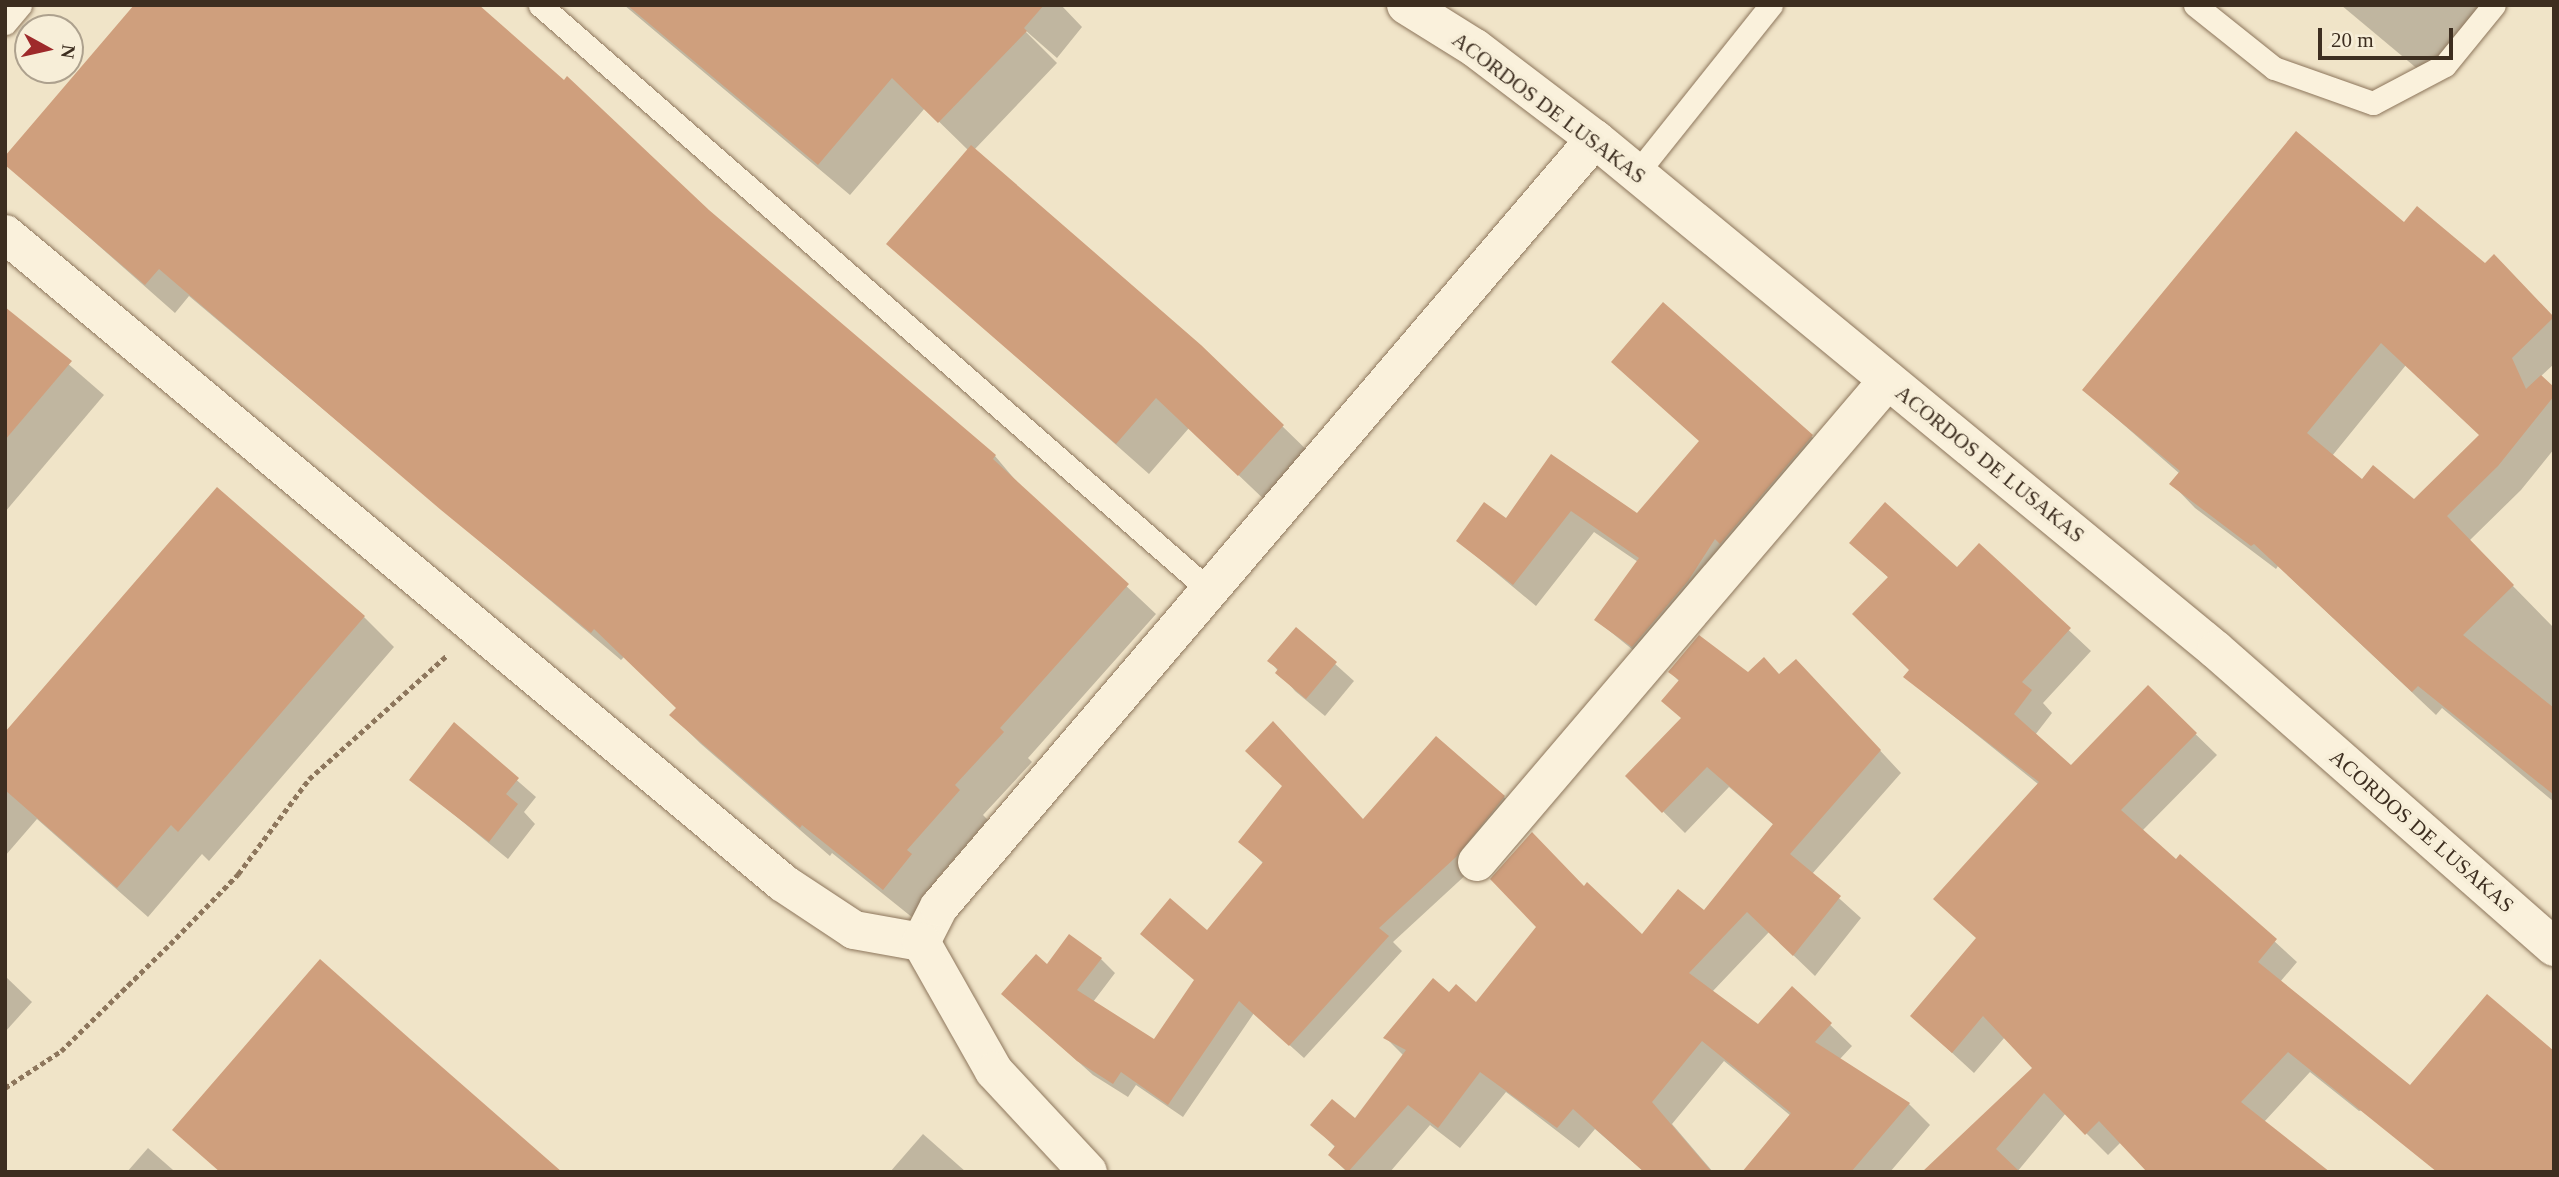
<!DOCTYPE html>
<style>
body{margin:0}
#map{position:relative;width:2559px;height:1177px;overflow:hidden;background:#f0e4c8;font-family:Georgia,serif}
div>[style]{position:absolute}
.shadow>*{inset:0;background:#0003}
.building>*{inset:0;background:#cf9f7d}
.path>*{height:4.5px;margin-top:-2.25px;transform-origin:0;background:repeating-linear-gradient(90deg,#8d765c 0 5px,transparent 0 8.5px)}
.roads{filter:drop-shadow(0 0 2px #8d765c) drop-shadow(0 0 2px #8d765c)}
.service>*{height:23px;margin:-11.5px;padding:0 11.5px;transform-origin:11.5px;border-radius:11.5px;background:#faf1dc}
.minor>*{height:38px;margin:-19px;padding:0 19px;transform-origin:19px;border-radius:19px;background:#faf1dc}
span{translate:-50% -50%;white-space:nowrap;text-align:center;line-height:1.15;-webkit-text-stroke:7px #f7eed8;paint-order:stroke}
.street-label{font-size:21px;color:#3d2e20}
.frame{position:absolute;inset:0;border:7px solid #3d2e20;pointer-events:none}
.north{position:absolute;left:14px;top:14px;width:70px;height:70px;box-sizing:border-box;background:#f7eed8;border:2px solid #ada18e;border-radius:50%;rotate:98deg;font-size:19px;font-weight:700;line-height:28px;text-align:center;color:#3d2e20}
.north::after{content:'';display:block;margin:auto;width:24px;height:32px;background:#9e2a2b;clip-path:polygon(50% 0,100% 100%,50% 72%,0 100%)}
.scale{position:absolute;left:2318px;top:28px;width:135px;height:32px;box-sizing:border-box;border:4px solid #3d2e20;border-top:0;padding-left:9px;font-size:21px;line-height:24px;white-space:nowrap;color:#3d2e20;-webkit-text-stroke:5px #f7eed8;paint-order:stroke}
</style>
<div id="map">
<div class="shadow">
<div style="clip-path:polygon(624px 5px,1061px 5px,1082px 27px,1057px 58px,1017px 23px,1057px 63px,974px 150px,1200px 346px,1315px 458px,1271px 506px,1189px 428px,1149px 474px,889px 244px,968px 150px,925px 108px,850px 195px)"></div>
<div style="clip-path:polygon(2341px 5px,2485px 5px,2426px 76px)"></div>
<div style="clip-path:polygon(568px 78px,708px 211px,995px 456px,1022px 488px,1156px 614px,1028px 758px,1032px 762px,983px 815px,988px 820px,936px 880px,940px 884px,913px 918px,832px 853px,830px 856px,701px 744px,671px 715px,677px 708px,624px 657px,621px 660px,189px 296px,175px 313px,5px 163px,564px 83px)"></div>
<div style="clip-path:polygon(evenodd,2404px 224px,2517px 280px,2554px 319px,2554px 364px,2540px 377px,2554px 389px,2554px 449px,2521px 490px,2469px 541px,2554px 628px,2554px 802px,2442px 708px,2436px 715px,2278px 566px,2276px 569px,2195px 508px,2172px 484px,2180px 474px,2084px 390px,2404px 224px,2406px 365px,2481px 436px,2414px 501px,2362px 482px,2332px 456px,2406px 365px)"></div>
<div style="clip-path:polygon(5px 309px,104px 395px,5px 512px)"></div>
<div style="clip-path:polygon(1613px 362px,1811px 436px,1833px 458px,1654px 667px,1596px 620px,1638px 562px,1594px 532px,1536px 606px,1458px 541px,1506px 521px,1552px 457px,1638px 516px,1701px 442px)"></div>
<div style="clip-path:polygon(1852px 543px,1958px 570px,1979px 546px,2091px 651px,2043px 703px,2052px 713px,2035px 735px,2071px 767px,2148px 688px,2217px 755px,2142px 831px,2176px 862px,2181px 856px,2297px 962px,2280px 982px,2410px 1087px,2554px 1053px,2359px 1111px,2310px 1072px,2264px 1122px,2121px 1142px,2108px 1155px,2066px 1113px,2017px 1172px,1925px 1172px,2035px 1068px,2005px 1037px,1974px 1073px,1912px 1016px,1978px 939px,1935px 899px,2038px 784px,1905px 677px,1911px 670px,1889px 578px)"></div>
<div style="clip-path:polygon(364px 617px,394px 647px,209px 861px,202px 854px,148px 917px,37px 819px,5px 856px,5px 735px)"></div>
<div style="clip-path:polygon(1296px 629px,1354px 681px,1325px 716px,1295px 691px,1269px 660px)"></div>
<div style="clip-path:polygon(1670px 672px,1780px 676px,1817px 683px,1901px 773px,1812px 874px,1861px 918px,1815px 976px,1769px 932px,1712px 992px,1758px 1026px,1793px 989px,1852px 1046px,1839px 1060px,1909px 1104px,1930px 1125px,1890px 1172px,1744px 1172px,1791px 1116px,1724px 1061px,1672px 1124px,1713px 1172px,1642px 1170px,1595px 1129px,1579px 1148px,1506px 1092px,1460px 1148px,1430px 1125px,1390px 1172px,1347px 1172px,1330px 1155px,1336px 1148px,1313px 1125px,1355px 1121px,1404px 1056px,1386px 1038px,1449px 995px,1476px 1004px,1584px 888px,1642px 936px,1704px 913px,1774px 825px,1729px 787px,1685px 833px,1627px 776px,1682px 719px,1680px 682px)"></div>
<div style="clip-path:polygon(454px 725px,536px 797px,524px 812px,535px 824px,508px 859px,412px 780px)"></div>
<div style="clip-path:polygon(1504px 797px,1518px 811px,1470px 871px,1393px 942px,1402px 951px,1304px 1058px,1254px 1013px,1183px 1117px,1136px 1085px,1128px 1097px,1093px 1075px,1003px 994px,1047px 966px,1101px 959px,1115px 973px,1093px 1002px,1155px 1041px,1195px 981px,1207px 932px,1264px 864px,1240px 841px)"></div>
<div style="clip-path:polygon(5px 976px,32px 1002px,5px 1032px)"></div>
<div style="clip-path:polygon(923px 1134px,966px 1172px,890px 1172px)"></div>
<div style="clip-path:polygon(148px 1148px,173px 1170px,175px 1172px,127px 1172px)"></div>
</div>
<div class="building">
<div style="clip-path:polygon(134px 5px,479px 5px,564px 80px,567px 76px,709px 210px,996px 455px,993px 459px,1129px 584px,1000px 728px,1004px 732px,955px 785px,960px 790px,907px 850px,912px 854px,883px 890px,802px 825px,800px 828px,669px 715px,676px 708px,594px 629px,591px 633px,441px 510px,159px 269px,145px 285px,5px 165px,5px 156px)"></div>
<div style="clip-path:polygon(627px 5px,1044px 5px,1024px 28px,1027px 31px,938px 123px,892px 78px,818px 165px)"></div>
<div style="clip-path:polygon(evenodd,2296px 131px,2404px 222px,2417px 206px,2485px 263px,2494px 254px,2554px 317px,2512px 358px,2526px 389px,2541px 375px,2554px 387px,2554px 396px,2498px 466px,2447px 516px,2514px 585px,2463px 635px,2554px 708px,2554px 795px,2418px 686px,2412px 692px,2254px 544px,2251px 546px,2169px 484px,2180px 471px,2082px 390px,2296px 131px,2381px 343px,2479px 435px,2414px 499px,2373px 465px,2362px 479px,2307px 433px,2381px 343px)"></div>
<div style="clip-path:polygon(971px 145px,1201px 345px,1284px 425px,1238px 476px,1156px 398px,1116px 444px,886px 244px)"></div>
<div style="clip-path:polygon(1663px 302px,1813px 435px,1720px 544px,1715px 539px,1688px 581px,1632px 647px,1594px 620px,1639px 558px,1571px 511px,1513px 585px,1456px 541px,1484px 502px,1506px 518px,1551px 454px,1637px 513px,1699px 441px,1611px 362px)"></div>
<div style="clip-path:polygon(5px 307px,72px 361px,5px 440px)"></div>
<div style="clip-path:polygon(217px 487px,365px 616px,178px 832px,171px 825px,117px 888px,5px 790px,5px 732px)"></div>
<div style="clip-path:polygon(1885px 502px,1957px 567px,1979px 543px,2071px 628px,2022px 682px,2032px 690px,2014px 714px,2071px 765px,2148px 685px,2197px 733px,2121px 810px,2176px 859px,2180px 854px,2277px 939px,2258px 962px,2410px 1085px,2487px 994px,2554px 1051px,2554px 1172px,2437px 1172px,2288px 1052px,2241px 1102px,2330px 1172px,2147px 1172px,2099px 1121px,2085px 1135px,2044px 1093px,1996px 1149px,2020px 1172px,1922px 1172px,2032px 1068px,1983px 1016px,1952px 1053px,1910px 1016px,1976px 938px,1933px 899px,2039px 782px,1903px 677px,1909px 670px,1852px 614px,1888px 577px,1849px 543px)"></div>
<div style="clip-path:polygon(1296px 627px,1337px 662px,1306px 699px,1275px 673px,1278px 669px,1267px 661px)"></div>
<div style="clip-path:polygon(1699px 635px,1748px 672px,1764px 657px,1779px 674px,1796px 659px,1881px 750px,1790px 854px,1841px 896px,1793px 956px,1747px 912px,1689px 973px,1758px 1024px,1792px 986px,1832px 1023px,1815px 1042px,1910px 1103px,1851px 1172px,1742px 1172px,1791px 1113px,1702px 1041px,1652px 1102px,1712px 1172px,1644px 1172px,1573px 1109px,1557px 1128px,1480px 1072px,1438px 1128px,1408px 1105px,1348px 1172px,1328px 1155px,1335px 1146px,1310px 1125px,1332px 1099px,1355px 1118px,1406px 1050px,1383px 1038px,1433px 978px,1449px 992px,1456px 984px,1476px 1002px,1536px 927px,1490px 879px,1532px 832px,1584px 886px,1587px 882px,1642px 934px,1678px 889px,1704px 910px,1773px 824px,1707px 767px,1662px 813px,1625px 776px,1681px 718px,1661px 701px,1679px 680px,1668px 672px)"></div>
<div style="clip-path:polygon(1273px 721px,1363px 819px,1436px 736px,1505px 796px,1456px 857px,1379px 928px,1389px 936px,1289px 1046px,1239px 1001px,1168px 1105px,1121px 1072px,1113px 1084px,1077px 1061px,1001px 994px,1036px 954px,1047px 964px,1069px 934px,1102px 958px,1077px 990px,1154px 1039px,1194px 980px,1140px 934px,1170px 898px,1207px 930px,1263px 862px,1238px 842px,1282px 786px,1245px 751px)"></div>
<div style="clip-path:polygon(454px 722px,519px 778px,506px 794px,518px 804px,489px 842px,409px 780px)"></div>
<div style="clip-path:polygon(320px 959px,410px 1039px,562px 1172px,220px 1172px,172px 1130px)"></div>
</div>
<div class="path">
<div style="left:5px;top:1088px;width:67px;rotate:-33.5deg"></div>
<div style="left:61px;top:1051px;width:153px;rotate:-44.5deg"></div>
<div style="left:170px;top:944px;width:98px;rotate:-45.8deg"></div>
<div style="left:238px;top:874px;width:119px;rotate:-53.2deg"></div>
<div style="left:309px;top:779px;width:184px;rotate:-41.9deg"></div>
</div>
<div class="roads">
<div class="service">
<div style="left:540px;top:5px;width:890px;rotate:41.17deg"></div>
<div style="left:2195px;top:5px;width:101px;rotate:38.6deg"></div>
<div style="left:2274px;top:68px;width:105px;rotate:19.5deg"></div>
<div style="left:2373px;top:103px;width:81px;rotate:-27.8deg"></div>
<div style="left:2445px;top:65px;width:77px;rotate:-50.8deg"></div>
<div style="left:5px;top:23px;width:23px;rotate:-50deg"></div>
<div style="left:1636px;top:174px;width:216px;rotate:-51.4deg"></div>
</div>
<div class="minor">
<div style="left:1406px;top:5px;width:81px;rotate:31.9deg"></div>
<div style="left:1475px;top:48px;width:151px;rotate:37.2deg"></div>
<div style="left:1595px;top:139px;width:804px;rotate:39.45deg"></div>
<div style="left:2216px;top:650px;width:450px;rotate:41.3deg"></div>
<div style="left:5px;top:234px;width:1013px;rotate:39.83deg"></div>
<div style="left:783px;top:883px;width:85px;rotate:33.5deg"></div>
<div style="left:854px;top:930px;width:68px;rotate:10.2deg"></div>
<div style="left:1477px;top:862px;width:633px;rotate:-49.55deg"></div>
<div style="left:921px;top:942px;width:39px;rotate:-63deg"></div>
<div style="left:939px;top:907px;width:1010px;rotate:-49.5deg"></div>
<div style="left:921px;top:942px;width:148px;rotate:60.5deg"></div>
<div style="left:994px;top:1071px;width:138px;rotate:47.1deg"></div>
</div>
</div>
<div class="street-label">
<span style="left:1549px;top:108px;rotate:37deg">ACORDOS DE LUSAKAS</span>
<span style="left:1990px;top:464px;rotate:39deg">ACORDOS DE LUSAKAS</span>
<span style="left:2422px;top:831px;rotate:41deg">ACORDOS DE LUSAKAS</span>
</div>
<div class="frame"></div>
<div class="north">N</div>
<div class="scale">20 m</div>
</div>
